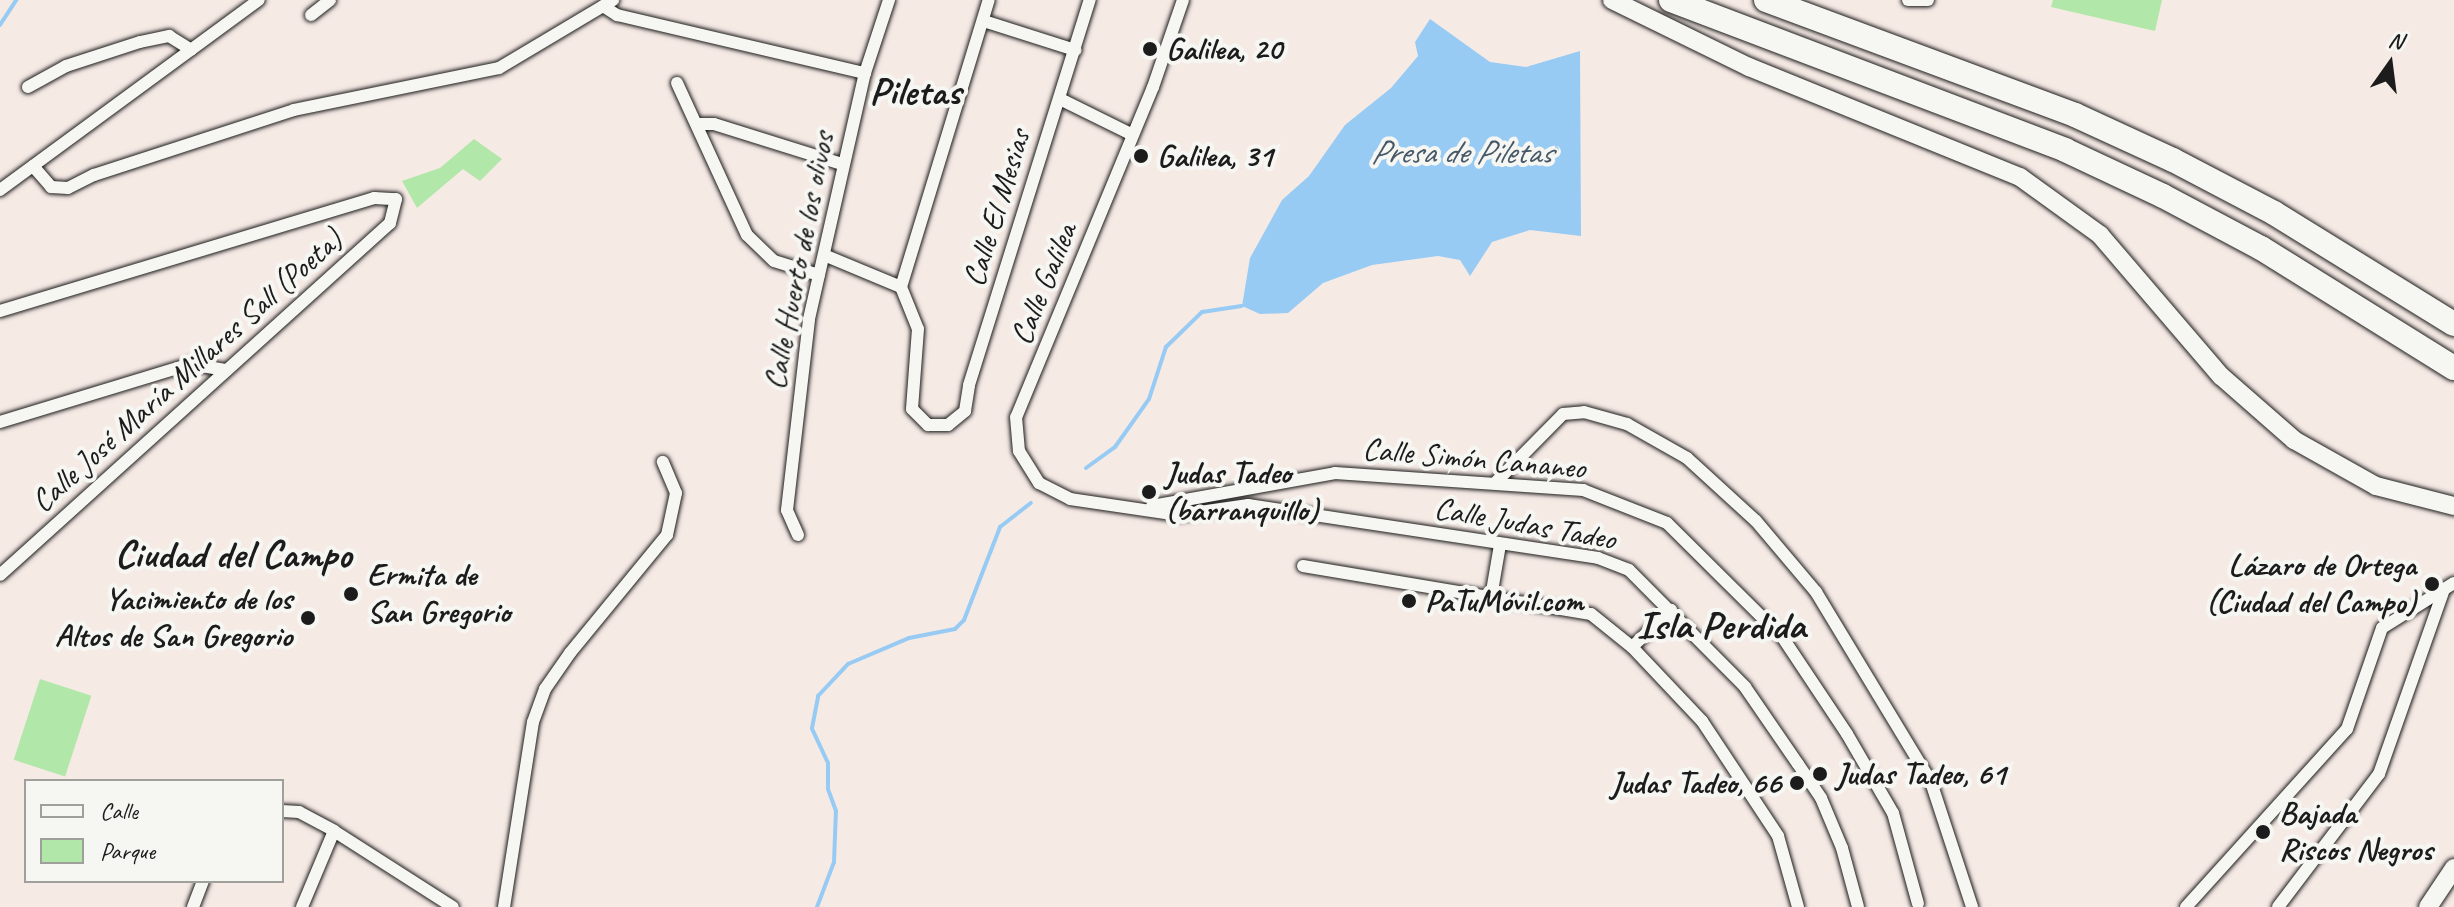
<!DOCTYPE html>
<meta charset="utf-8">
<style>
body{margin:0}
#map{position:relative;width:2454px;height:907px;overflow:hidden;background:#f6eae5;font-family:Caveat,sans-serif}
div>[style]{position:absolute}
.green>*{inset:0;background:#b1e7a9;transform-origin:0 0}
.water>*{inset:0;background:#97cbf4}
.stream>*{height:4px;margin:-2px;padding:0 2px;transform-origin:2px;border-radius:2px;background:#97cbf4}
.roads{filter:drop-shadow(0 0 2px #1c1c1c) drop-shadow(0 0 2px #1c1c1c)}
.street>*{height:12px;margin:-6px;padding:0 6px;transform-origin:6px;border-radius:6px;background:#f6f6f2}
.secondary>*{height:18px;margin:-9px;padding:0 9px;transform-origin:9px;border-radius:9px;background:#f6f6f2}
.highway>*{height:24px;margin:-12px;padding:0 12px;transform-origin:12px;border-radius:12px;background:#f6f6f2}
.dots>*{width:22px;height:22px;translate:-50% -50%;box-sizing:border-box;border:4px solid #f6f6f2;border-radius:50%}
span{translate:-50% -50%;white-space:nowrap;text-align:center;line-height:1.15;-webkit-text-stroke:8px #f6f6f2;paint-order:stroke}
.poi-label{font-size:32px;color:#1c1c1c;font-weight:700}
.left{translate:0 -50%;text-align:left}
.right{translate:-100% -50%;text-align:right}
.street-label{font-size:32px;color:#1c1c1c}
.water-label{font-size:34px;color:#475968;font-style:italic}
.district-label{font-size:40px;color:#1c1c1c;font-weight:700}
.legend{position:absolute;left:24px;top:779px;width:260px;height:104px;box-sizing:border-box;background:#f6f6f2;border:2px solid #9f9f9c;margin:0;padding:10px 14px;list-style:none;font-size:24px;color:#1c1c1c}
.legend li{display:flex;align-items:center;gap:16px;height:40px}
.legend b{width:40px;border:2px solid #9f9f9c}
.north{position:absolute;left:2350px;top:24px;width:80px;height:80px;-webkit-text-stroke:6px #f6f6f2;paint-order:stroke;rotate:14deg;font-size:22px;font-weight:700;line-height:32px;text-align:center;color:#1c1c1c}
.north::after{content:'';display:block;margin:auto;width:28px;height:36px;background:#1c1c1c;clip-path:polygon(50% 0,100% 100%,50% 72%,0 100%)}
</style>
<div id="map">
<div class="green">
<div style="clip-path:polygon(2053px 0,2162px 0,2155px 31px,2051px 7px)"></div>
<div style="clip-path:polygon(474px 139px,502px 159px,480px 181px,463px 169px,417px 208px,402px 181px,440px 168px)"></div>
<div style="left:40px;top:679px;width:54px;height:85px;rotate:18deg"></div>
</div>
<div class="water">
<div style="clip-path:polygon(1430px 19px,1490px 62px,1526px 67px,1580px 51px,1581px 236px,1530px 230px,1492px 242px,1470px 276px,1460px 260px,1438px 256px,1372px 265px,1323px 283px,1288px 313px,1260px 314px,1242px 306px,1250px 258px,1282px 200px,1309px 176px,1345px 125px,1391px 88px,1418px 56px,1415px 42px)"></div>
</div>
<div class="stream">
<div style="left:0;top:25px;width:30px;rotate:-57deg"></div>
<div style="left:1086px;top:468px;width:36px;rotate:-36deg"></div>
<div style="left:1115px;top:447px;width:59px;rotate:-54.7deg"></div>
<div style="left:1149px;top:399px;width:55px;rotate:-71.9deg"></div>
<div style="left:1166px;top:347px;width:50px;rotate:-44.2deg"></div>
<div style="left:1202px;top:312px;width:40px;rotate:-8.5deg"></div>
<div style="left:817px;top:907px;width:48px;rotate:-69.3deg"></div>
<div style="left:834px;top:862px;width:51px;rotate:-87.8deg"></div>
<div style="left:836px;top:811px;width:23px;rotate:-110deg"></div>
<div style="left:828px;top:789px;width:26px;rotate:-90deg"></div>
<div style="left:828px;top:763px;width:38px;rotate:-115deg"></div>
<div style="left:812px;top:728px;width:33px;rotate:-79deg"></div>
<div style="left:818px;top:696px;width:44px;rotate:-46.8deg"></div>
<div style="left:848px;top:664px;width:66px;rotate:-23.1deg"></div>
<div style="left:909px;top:638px;width:47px;rotate:-11.1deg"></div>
<div style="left:955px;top:629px;width:13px;rotate:-45deg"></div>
<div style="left:964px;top:620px;width:100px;rotate:-68.8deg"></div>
<div style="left:1000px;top:527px;width:39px;rotate:-38deg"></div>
</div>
<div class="roads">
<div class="street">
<div style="left:1183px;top:0;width:92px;rotate:109deg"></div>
<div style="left:1153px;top:87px;width:357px;rotate:112.5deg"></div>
<div style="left:1016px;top:417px;width:34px;rotate:85deg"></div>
<div style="left:1019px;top:451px;width:38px;rotate:58deg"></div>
<div style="left:1039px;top:483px;width:35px;rotate:27deg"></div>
<div style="left:1070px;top:499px;width:110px;rotate:8.4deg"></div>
<div style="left:1179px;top:515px;width:70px;rotate:-8.2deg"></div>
<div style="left:1248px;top:505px;width:354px;rotate:8.6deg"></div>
<div style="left:1598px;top:558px;width:33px;rotate:21deg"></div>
<div style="left:1629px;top:570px;width:165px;rotate:45.2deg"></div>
<div style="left:1745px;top:687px;width:93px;rotate:55.5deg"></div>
<div style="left:1798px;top:764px;width:41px;rotate:55.9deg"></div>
<div style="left:1821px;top:798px;width:54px;rotate:67.2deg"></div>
<div style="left:1842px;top:848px;width:61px;rotate:74.8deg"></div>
<div style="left:1908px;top:0;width:20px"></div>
<div style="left:603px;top:6px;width:17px;rotate:33deg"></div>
<div style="left:617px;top:15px;width:255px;rotate:13.2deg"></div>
<div style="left:311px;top:15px;width:24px;rotate:-38deg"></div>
<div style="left:984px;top:21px;width:96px;rotate:17.7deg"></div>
<div style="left:677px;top:83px;width:167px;rotate:65.3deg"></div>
<div style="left:747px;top:235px;width:37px;rotate:44deg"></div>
<div style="left:774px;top:261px;width:47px;rotate:17.3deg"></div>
<div style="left:28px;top:87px;width:43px;rotate:-28.9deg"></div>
<div style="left:66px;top:66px;width:78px;rotate:-18deg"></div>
<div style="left:140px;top:42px;width:30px;rotate:-12deg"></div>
<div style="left:169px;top:36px;width:26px;rotate:32deg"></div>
<div style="left:1060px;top:99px;width:81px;rotate:26.3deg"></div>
<div style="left:699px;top:124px;width:15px"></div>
<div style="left:714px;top:124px;width:134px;rotate:17.4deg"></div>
<div style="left:33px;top:166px;width:28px;rotate:49deg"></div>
<div style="left:51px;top:187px;width:17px;rotate:3deg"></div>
<div style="left:68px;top:188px;width:29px;rotate:-27deg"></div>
<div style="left:94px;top:175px;width:210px;rotate:-18deg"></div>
<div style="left:294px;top:110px;width:209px;rotate:-11.6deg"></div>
<div style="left:499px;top:68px;width:133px;rotate:-30.8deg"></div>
<div style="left:0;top:190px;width:321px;rotate:-36.3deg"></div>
<div style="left:824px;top:255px;width:83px;rotate:22.6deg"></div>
<div style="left:901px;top:287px;width:45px;rotate:68deg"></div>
<div style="left:918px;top:329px;width:80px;rotate:94.3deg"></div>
<div style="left:912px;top:409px;width:23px;rotate:45deg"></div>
<div style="left:928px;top:425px;width:20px"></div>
<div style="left:948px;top:425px;width:22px;rotate:-39deg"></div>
<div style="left:965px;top:411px;width:26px;rotate:-81deg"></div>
<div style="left:969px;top:385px;width:404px;rotate:-72.6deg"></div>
<div style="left:901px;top:287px;width:300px;rotate:-73deg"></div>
<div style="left:0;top:311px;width:391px;rotate:-16.8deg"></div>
<div style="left:374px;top:198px;width:22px;rotate:3deg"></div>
<div style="left:396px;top:199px;width:25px;rotate:104deg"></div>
<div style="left:390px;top:223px;width:525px;rotate:137.93deg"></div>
<div style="left:0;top:422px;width:200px;rotate:-16.9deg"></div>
<div style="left:191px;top:364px;width:36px;rotate:10deg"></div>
<div style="left:1496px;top:482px;width:95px;rotate:-45.4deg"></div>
<div style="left:1563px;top:414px;width:21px;rotate:-5deg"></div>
<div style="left:1584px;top:412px;width:45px;rotate:15.6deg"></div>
<div style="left:1627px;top:424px;width:69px;rotate:29.5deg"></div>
<div style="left:1687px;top:458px;width:93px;rotate:42.4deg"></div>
<div style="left:1756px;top:521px;width:93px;rotate:49.8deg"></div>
<div style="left:1816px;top:592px;width:222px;rotate:58.8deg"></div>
<div style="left:1931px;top:782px;width:132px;rotate:71.8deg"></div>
<div style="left:1152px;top:506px;width:186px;rotate:-10.2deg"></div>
<div style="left:1335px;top:473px;width:249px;rotate:3.9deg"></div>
<div style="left:1583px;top:490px;width:90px;rotate:21.4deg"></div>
<div style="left:1667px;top:523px;width:163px;rotate:44.8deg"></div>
<div style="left:1783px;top:638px;width:115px;rotate:56.3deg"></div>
<div style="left:1847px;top:734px;width:91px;rotate:59.8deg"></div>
<div style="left:1893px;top:813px;width:94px;rotate:74.6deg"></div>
<div style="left:798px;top:535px;width:27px;rotate:-114deg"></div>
<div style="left:787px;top:510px;width:192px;rotate:-83.4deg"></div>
<div style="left:809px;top:319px;width:252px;rotate:-77.2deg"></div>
<div style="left:865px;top:73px;width:77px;rotate:-71.8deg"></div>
<div style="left:1303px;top:566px;width:292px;rotate:9.5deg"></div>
<div style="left:1591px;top:614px;width:53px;rotate:38.8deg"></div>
<div style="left:1632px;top:647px;width:102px;rotate:46.6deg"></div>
<div style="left:1702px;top:721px;width:138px;rotate:56.5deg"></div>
<div style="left:1778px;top:836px;width:74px;rotate:74.3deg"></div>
<div style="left:1491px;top:597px;width:53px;rotate:-80.2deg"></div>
<div style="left:1632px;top:647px;width:54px;rotate:-43.5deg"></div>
<div style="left:282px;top:811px;width:17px;rotate:3deg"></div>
<div style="left:299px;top:812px;width:40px;rotate:28deg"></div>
<div style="left:334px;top:831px;width:141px;rotate:32.6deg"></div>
<div style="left:193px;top:907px;width:28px;rotate:-69deg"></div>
<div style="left:302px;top:907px;width:82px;rotate:-67.2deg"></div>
<div style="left:504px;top:907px;width:187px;rotate:-81.1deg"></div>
<div style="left:533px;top:722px;width:35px;rotate:-70deg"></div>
<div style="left:545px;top:689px;width:44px;rotate:-55.2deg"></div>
<div style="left:570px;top:653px;width:153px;rotate:-50.6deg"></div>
<div style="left:667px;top:535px;width:43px;rotate:-77.9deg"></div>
<div style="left:676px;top:493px;width:34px;rotate:-113deg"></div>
<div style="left:2186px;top:907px;width:240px;rotate:-47.9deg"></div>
<div style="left:2347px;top:729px;width:107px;rotate:-70.9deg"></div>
<div style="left:2382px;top:628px;width:85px;rotate:-32deg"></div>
<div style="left:2278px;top:907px;width:167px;rotate:-52.8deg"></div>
<div style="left:2379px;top:774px;width:196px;rotate:-70.6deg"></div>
</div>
<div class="secondary">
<div style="left:1612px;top:0;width:153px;rotate:26.1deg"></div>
<div style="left:1749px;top:67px;width:292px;rotate:22.1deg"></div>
<div style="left:2020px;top:177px;width:99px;rotate:35.9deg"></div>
<div style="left:2100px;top:235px;width:186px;rotate:49.4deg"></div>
<div style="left:2221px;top:376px;width:97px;rotate:41.2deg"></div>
<div style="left:2294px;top:440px;width:94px;rotate:29.3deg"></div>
<div style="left:2376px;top:486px;width:81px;rotate:14.4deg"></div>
<div style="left:2428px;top:907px;width:47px;rotate:-56.3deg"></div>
</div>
<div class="highway">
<div style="left:1671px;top:0;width:422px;rotate:20.8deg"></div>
<div style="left:2065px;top:150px;width:108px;rotate:25.1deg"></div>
<div style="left:2163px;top:196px;width:111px;rotate:28deg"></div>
<div style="left:2261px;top:248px;width:227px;rotate:31.9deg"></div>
<div style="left:1766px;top:0;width:330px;rotate:20.4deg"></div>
<div style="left:2075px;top:115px;width:108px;rotate:24.7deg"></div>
<div style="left:2173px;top:160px;width:114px;rotate:27.7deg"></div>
<div style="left:2274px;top:213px;width:211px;rotate:31.7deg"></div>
</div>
</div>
<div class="dots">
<div style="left:1150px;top:49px;background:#1c1c1c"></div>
<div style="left:1141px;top:156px;background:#1c1c1c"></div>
<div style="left:1149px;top:492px;background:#1c1c1c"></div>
<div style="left:2432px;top:584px;background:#1c1c1c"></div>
<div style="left:351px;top:594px;background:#1c1c1c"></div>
<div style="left:1409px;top:601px;background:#1c1c1c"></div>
<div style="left:308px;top:618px;background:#1c1c1c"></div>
<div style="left:1820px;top:774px;background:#1c1c1c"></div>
<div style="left:1797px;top:783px;background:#1c1c1c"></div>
<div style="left:2263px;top:832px;background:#1c1c1c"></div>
</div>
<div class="poi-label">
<span class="left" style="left:1166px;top:49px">Galilea, 20</span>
<span class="left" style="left:1157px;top:156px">Galilea, 31</span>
<span class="left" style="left:1165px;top:492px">Judas Tadeo<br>(barranquillo)</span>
<span class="right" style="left:2416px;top:584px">Lázaro de Ortega<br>(Ciudad del Campo)</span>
<span class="left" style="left:367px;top:594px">Ermita de<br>San Gregorio</span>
<span class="right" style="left:292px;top:618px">Yacimiento de los<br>Altos de San Gregorio</span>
<span class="left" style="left:1425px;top:601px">PaTuMóvil.com</span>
<span class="left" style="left:1836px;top:774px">Judas Tadeo, 61</span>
<span class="right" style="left:1781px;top:783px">Judas Tadeo, 66</span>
<span class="left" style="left:2279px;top:832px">Bajada<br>Riscos Negros</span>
</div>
<div class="street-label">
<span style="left:997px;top:208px;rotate:-73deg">Calle El Mesias</span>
<span style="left:799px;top:261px;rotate:-79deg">Calle Huerto de los olivos</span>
<span style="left:1044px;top:284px;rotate:-68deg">Calle Galilea</span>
<span style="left:187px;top:371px;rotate:-42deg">Calle José María Millares Sall (Poeta)</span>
<span style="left:1474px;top:459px;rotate:5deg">Calle Simón Cananeo</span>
<span style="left:1525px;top:524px;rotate:10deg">Calle Judas Tadeo</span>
</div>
<div class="water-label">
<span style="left:1461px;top:152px">Presa de Piletas</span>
</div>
<div class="district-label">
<span style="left:915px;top:91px">Piletas</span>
<span style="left:233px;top:554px">Ciudad del Campo</span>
<span style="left:1721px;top:625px">Isla Perdida</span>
</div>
<ul class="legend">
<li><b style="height:10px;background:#f6f6f2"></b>Calle</li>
<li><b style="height:22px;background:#b1e7a9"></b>Parque</li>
</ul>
<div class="north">N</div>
</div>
